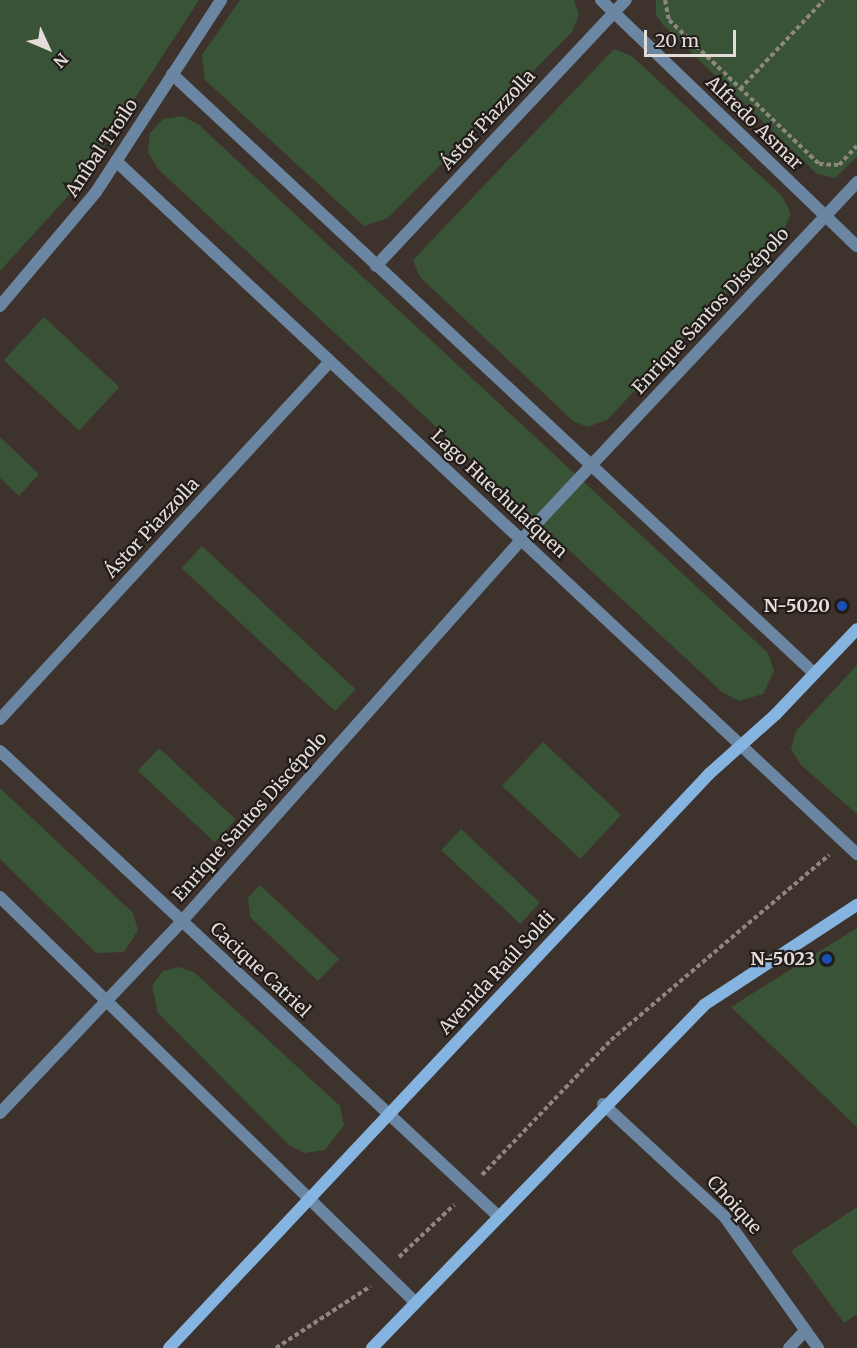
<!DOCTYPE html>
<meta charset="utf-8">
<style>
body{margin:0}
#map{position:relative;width:857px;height:1348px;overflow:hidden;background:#3e332c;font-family:Merriweather,serif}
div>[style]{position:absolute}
.green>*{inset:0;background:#395336;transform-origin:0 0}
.path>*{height:4px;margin-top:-2px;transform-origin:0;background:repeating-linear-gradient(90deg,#8f8680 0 4.5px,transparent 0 7.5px)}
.minor>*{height:12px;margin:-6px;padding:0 6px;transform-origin:6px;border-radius:6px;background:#6a86a2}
.tertiary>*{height:12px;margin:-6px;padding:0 6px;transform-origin:6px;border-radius:6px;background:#6a86a2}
.secondary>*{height:12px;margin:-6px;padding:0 6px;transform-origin:6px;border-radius:6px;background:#86b4e0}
.dots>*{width:16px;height:16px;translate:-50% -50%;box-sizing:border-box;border:3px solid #211c19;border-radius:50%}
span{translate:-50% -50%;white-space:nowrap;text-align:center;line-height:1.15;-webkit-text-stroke:4.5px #211c19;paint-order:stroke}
.street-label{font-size:18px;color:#e3dcd8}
.poi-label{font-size:18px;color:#e3dcd8;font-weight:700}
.right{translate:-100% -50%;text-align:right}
.north{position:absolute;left:18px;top:18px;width:60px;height:60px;-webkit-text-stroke:4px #211c19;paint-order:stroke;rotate:134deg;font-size:16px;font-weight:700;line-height:24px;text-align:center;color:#e3dcd8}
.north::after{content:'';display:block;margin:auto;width:21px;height:27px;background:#e3dcd8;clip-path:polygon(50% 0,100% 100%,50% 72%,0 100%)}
.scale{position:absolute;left:644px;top:30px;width:92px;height:27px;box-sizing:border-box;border:3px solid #e3dcd8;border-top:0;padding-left:8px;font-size:18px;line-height:21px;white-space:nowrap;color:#e3dcd8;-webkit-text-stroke:4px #211c19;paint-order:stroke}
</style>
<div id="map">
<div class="green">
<div style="clip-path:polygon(0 0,199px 0,80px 183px,0 271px)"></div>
<div style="clip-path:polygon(240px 0,574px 0,579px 14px,572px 32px,388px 218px,364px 226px,205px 80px,202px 55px)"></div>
<div style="clip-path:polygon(656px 0,857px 0,857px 157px,835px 178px,817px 174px,663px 25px,656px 15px)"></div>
<div style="clip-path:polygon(614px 49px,632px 56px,782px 196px,791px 214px,782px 234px,607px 420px,587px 427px,573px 421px,420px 277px,413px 260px)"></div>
<div style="clip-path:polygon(183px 116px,199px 125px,768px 653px,774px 671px,763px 694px,739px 701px,722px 692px,158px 169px,148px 152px,150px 133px,163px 119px)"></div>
<div style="left:44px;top:317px;width:103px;height:59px;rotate:43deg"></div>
<div style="clip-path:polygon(0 437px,39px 474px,19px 496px,0 478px)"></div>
<div style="left:202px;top:546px;width:210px;height:30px;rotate:43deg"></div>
<div style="clip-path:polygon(857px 665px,857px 814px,801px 765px,791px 749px,796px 731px)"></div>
<div style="left:543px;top:742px;width:107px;height:60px;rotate:43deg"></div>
<div style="left:159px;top:748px;width:105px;height:31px;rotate:43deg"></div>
<div style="clip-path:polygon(0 788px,133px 913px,138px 930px,124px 952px,96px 953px,0 859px)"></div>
<div style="left:461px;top:829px;width:108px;height:29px;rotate:43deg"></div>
<div style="clip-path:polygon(260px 885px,339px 959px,318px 981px,250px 917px,248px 898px)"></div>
<div style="clip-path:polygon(857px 928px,857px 1127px,731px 1007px)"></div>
<div style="clip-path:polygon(179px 967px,195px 973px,340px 1106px,344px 1125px,325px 1150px,304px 1153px,289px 1145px,158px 1013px,152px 986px,163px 971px)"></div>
<div style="clip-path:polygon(857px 1207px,857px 1314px,844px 1323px,791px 1251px)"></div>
</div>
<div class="path">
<div style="left:665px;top:0;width:20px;rotate:79deg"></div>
<div style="left:669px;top:20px;width:208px;rotate:43.8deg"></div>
<div style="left:819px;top:164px;width:20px;rotate:3deg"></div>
<div style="left:839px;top:165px;width:26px;rotate:-47deg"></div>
<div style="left:740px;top:89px;width:122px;rotate:-46.7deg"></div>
<div style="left:482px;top:1175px;width:187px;rotate:-46.3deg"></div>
<div style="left:611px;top:1040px;width:286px;rotate:-40.3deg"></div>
<div style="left:399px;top:1257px;width:76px;rotate:-43.4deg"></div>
<div style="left:276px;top:1348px;width:113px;rotate:-33.1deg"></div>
</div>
<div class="minor">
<div style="left:601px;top:0;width:355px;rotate:43.9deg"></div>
<div style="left:376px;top:266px;width:365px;rotate:-46.8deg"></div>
<div style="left:0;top:719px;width:486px;rotate:-47.3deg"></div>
<div style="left:0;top:751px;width:680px;rotate:43.03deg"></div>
<div style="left:0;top:897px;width:578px;rotate:44.3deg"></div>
<div style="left:603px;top:1104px;width:165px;rotate:42.8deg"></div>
<div style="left:724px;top:1216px;width:162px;rotate:54.5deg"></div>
<div style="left:0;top:1113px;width:265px;rotate:-46.5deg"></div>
<div style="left:182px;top:921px;width:511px;rotate:-48.33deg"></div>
<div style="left:522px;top:539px;width:490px;rotate:-46.8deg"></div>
<div style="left:789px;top:1348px;width:23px;rotate:-47deg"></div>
</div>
<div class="tertiary">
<div style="left:172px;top:74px;width:878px;rotate:43.02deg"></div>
<div style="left:116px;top:161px;width:1015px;rotate:43.08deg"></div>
<div style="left:0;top:306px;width:149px;rotate:-49.9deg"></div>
<div style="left:96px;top:192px;width:229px;rotate:-56.9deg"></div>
</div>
<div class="secondary">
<div style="left:169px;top:1348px;width:788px;rotate:-46.75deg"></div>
<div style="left:709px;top:774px;width:90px;rotate:-41.8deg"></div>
<div style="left:776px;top:714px;width:117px;rotate:-46.4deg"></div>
<div style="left:372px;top:1348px;width:477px;rotate:-45.9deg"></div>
<div style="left:704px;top:1005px;width:183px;rotate:-33.2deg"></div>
</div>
<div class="dots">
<div style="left:842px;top:606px;background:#1a4fb4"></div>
<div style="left:827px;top:959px;background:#1a4fb4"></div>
</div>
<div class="street-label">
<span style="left:488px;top:120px;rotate:-47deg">Ástor Piazzolla</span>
<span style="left:754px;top:123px;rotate:44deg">Alfredo Asmar</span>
<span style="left:102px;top:148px;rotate:-56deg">Aníbal Troilo</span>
<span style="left:711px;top:311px;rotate:-47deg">Enrique Santos Discépolo</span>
<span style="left:499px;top:494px;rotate:43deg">Lago Huechulafquen</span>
<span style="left:152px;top:528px;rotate:-47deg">Ástor Piazzolla</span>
<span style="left:250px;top:817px;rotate:-48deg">Enrique Santos Discépolo</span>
<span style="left:260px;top:970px;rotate:43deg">Cacique Catriel</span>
<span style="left:497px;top:973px;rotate:-47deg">Avenida Raúl Soldi</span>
<span style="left:734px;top:1205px;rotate:48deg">Choique</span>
</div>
<div class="poi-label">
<span class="right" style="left:830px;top:606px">N-5020</span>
<span class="right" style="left:815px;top:959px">N-5023</span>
</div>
<div class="north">N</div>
<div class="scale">20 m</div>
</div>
